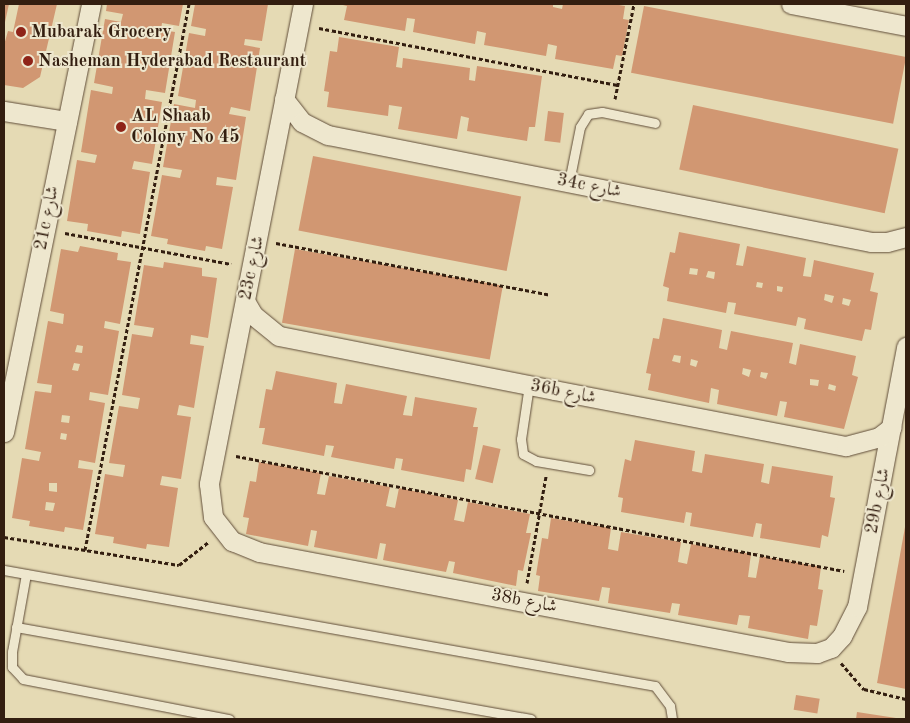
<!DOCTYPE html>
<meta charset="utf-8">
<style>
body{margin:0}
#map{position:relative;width:910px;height:723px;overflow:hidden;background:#e5dab4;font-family:"Old Standard TT",Amiri,serif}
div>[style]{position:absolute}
.building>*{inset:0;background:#d19772;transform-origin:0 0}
.path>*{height:3px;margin-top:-1.5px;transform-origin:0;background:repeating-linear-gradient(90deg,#331e10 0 4px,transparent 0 6.5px)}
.roads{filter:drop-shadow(0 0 1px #604d39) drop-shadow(0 0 1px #604d39)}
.service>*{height:9px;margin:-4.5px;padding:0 4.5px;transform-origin:4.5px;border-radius:4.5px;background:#eee7ce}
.minor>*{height:19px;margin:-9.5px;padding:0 9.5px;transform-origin:9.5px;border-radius:9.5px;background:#eee7ce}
.dots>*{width:14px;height:14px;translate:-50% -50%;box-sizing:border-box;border:2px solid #eee7ce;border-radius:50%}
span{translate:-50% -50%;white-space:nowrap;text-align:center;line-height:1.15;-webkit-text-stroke:4px #eee7ce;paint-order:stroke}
.poi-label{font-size:18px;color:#331e10;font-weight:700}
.left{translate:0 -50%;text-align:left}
.street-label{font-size:18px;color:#331e10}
.frame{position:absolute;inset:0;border:5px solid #331e10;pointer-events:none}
</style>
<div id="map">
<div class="building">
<div style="clip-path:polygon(4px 4px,9px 4px,5px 22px,4px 22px)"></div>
<div style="clip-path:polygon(19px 4px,57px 4px,40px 77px,23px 88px,4px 85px,4px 45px,8px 31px,13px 32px)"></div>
<div style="clip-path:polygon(107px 4px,183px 4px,179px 26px,162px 23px,161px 30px,175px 32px,165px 93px,146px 90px,145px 99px,162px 102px,152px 164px,134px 161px,132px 169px,150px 172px,140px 234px,122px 231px,121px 237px,87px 231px,88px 224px,67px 221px,77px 160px,95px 163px,97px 155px,81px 152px,91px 90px,112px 94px,113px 87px,94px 83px,105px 19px,121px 22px,123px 14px,106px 11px)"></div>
<div style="clip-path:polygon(195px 4px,268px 4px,262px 41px,245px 39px,244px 45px,260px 48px,250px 111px,231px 107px,229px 114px,246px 117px,236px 180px,217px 177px,216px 185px,233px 187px,222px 249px,206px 246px,205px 251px,167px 244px,168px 239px,151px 236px,162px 175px,180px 178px,182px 170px,163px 167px,174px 104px,195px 108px,196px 100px,178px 96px,189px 33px,205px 36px,206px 29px,191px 26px)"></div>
<div style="clip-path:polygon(339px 4px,553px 4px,553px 7px,562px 9px,563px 4px,613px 4px,625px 6px,623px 19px,629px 20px,622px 56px,616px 55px,613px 69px,555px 59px,557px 46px,548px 44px,546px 56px,484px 45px,486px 33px,477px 31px,475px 44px,413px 32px,415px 19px,407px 18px,405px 31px,344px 20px,347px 6px)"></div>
<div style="left:644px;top:6px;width:267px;height:68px;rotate:11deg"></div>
<div style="clip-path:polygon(339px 37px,399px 47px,396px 67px,402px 68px,403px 58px,470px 68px,469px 80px,475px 81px,477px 66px,542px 76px,535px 127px,529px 127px,527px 141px,467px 131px,469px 118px,461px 116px,457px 139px,398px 129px,402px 107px,389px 105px,388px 116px,327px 107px,329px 92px,324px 91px,330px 51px,337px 52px)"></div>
<div style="left:693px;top:105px;width:210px;height:66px;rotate:12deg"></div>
<div style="left:548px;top:111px;width:16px;height:30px;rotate:7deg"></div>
<div style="left:313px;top:156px;width:212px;height:76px;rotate:11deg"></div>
<div style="clip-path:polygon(evenodd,679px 232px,740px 244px,736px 265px,743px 266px,747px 246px,806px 258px,803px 276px,811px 277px,814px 260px,874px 273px,870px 291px,878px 293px,871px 330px,865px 329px,862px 341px,804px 329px,806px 319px,798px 317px,796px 326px,734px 314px,736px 303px,728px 302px,726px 313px,667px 301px,669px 288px,663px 286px,670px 252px,675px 253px,679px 232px,690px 268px,698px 269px,697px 275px,689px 274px,690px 268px,679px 232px,708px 271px,715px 272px,714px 279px,706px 277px,708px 271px,679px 232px,757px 282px,763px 283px,762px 288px,756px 287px,757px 282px,679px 232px,777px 286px,783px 287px,782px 292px,777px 291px,777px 286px,679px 232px,825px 294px,834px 296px,832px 303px,824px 300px,825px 294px,679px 232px,843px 298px,851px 300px,849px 306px,842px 304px,843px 298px)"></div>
<div style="clip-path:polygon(evenodd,80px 246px,118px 253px,117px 260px,131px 262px,120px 324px,105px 321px,104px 328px,119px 331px,108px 395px,90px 392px,89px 400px,105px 403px,95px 463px,79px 460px,78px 468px,93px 470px,83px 530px,65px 527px,64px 532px,29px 526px,30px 521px,12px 518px,22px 458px,39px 461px,41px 452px,25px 449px,35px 391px,51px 393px,52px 385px,37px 383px,48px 321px,63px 324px,64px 314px,50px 311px,61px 249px,78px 252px,80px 246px,77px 345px,83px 346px,82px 353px,75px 352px,77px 345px,80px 246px,74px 363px,80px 364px,78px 371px,72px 370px,74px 363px,80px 246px,62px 415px,70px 416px,69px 423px,61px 422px,62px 415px,80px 246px,61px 433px,67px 434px,66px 440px,60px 439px,61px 433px,80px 246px,49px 483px,57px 483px,57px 492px,49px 491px,49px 483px,80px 246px,46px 502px,55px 503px,53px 511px,45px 510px,46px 502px)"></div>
<div style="left:295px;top:249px;width:211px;height:75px;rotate:10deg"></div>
<div style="clip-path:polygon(164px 262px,202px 268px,202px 276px,217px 278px,208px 338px,191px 335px,190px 344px,204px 346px,194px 408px,179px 405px,177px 415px,191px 417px,181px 479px,162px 476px,160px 485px,178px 488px,169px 547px,147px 544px,146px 549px,113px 543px,114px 537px,95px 534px,105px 474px,123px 477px,125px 465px,109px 463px,119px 406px,138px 409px,140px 398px,122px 395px,132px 334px,152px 337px,154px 328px,134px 325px,144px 265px,163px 268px)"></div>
<div style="clip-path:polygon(evenodd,663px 318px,722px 330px,719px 348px,727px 350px,731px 331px,793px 343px,789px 363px,796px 365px,800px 344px,856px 356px,852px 375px,858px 377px,844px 429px,784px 417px,787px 402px,780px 401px,777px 416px,717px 404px,719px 390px,711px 388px,709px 403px,648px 390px,651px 374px,646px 373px,653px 338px,659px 339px,663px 318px,674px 355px,681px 356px,680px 363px,672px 361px,674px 355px,663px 318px,691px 359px,698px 361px,696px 367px,690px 365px,691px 359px,663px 318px,743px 368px,751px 370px,749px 377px,742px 374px,743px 368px,663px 318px,761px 372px,768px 373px,766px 379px,760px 377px,761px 372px,663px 318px,810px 379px,819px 380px,818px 386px,810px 385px,810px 379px,663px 318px,829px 384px,836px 386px,835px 391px,828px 389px,829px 384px)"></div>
<div style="clip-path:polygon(276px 371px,337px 383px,334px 403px,342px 404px,346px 384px,407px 396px,403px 415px,412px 416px,415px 397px,477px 408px,473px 427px,478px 427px,471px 470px,466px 469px,464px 482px,401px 470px,403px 459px,396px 458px,394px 469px,331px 457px,334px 446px,326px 445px,324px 456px,262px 444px,265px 428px,259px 428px,266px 389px,272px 390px)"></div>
<div style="clip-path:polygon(635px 440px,695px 451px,692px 471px,702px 473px,705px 454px,764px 464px,761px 482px,769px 484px,772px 466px,833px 476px,830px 497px,835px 498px,828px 537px,822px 535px,820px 548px,760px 538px,762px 524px,756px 523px,753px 537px,690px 526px,692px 513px,686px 512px,684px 523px,621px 512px,623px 498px,618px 497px,625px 459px,631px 461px)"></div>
<div style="left:483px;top:445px;width:18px;height:35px;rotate:13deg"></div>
<div style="clip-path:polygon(259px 462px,321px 473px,317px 494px,325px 495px,329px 476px,390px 487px,386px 506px,395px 508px,399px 488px,458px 500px,454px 520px,464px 522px,468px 502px,530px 514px,526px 533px,531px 533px,523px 571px,518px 570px,516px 586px,453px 573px,455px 562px,449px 561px,446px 572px,383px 560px,386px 544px,380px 543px,377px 559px,314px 547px,317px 531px,311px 530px,308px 546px,246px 534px,249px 518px,243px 517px,250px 481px,256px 482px)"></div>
<div style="clip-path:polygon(551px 518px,611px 528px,608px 549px,618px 551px,621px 532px,681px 542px,678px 562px,687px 564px,691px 544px,751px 554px,748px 577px,756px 578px,760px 556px,821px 567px,818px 589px,823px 590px,817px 626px,810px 625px,808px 639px,748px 628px,750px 616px,739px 615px,737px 625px,678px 615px,680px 604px,672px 603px,670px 613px,608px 603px,610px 588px,602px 587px,599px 601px,538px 591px,540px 576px,536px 575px,542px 538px,548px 539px)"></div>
<div style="clip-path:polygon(905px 527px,906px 527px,906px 689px,877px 683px)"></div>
<div style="left:796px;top:695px;width:24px;height:15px;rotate:9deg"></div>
<div style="clip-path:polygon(857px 712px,896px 718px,896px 719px,856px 719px)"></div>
</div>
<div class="path">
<div style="left:319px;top:28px;width:304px;rotate:10.8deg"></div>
<div style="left:615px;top:99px;width:97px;rotate:-78.7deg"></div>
<div style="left:65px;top:233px;width:169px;rotate:10.6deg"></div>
<div style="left:276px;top:243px;width:279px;rotate:10.7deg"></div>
<div style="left:236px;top:456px;width:619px;rotate:10.71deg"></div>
<div style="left:4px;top:537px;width:177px;rotate:9.1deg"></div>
<div style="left:179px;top:565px;width:37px;rotate:-38deg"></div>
<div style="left:85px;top:550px;width:556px;rotate:-79.22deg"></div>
<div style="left:527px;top:583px;width:109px;rotate:-79.9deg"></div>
<div style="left:841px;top:663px;width:35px;rotate:49deg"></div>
<div style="left:864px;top:689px;width:43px;rotate:13.4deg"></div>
</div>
<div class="roads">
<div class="service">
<div style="left:569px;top:182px;width:56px;rotate:-78.7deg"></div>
<div style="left:580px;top:127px;width:15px;rotate:-58deg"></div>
<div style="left:588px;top:114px;width:14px;rotate:-8deg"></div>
<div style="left:602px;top:112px;width:54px;rotate:11.7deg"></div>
<div style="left:529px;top:385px;width:55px;rotate:98.4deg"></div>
<div style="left:521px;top:439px;width:15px;rotate:82deg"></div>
<div style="left:523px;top:454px;width:15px;rotate:28deg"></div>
<div style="left:536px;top:461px;width:54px;rotate:9.6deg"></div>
<div style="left:4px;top:570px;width:661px;rotate:10.1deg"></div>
<div style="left:655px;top:686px;width:25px;rotate:53deg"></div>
<div style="left:670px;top:706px;width:13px;rotate:81deg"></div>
<div style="left:26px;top:574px;width:79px;rotate:100.2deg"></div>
<div style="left:12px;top:652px;width:15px;rotate:90deg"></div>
<div style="left:12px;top:667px;width:16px;rotate:47deg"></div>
<div style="left:23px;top:679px;width:210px;rotate:11deg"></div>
<div style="left:16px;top:627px;width:523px;rotate:10.13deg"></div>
</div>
<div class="minor">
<div style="left:303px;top:4px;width:489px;rotate:101.1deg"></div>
<div style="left:209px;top:484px;width:33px;rotate:83deg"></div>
<div style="left:213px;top:517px;width:31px;rotate:52deg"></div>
<div style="left:232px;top:541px;width:29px;rotate:22deg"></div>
<div style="left:259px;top:552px;width:538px;rotate:10.7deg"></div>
<div style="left:788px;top:652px;width:29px;rotate:2deg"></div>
<div style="left:817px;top:653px;width:15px;rotate:-20deg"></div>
<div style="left:831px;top:648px;width:16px;rotate:-47deg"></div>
<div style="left:842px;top:636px;width:33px;rotate:-63deg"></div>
<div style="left:857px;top:607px;width:265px;rotate:-79.3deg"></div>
<div style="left:791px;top:4px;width:117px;rotate:10.8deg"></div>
<div style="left:284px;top:99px;width:29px;rotate:52deg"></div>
<div style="left:302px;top:122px;width:29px;rotate:27deg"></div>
<div style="left:328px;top:135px;width:553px;rotate:11.15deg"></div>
<div style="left:871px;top:242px;width:16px"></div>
<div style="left:887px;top:242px;width:20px;rotate:-15deg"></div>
<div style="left:4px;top:111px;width:64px;rotate:9deg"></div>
<div style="left:245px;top:301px;width:16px;rotate:60deg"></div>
<div style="left:253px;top:315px;width:33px;rotate:39deg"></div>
<div style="left:279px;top:336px;width:280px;rotate:11.1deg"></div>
<div style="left:554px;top:390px;width:297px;rotate:10.9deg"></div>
<div style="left:846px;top:446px;width:34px;rotate:-15deg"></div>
<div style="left:879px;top:437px;width:16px;rotate:-38deg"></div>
<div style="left:4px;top:432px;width:437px;rotate:-78.5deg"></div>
</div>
</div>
<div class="dots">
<div style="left:21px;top:32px;background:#8f2418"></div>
<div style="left:28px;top:61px;background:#8f2418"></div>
<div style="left:121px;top:127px;background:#8f2418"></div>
</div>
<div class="poi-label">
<span class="left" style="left:31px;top:32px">Mubarak Grocery</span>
<span class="left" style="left:38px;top:61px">Nasheman Hyderabad Restaurant</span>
<span class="left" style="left:131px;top:127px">AL Shaab<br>Colony No 45</span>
</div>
<div class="street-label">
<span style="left:589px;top:186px;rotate:11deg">34c شارع</span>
<span style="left:47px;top:218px;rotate:-79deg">21c شارع</span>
<span style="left:252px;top:268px;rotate:-78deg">23c شارع</span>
<span style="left:563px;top:392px;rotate:11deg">36b شارع</span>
<span style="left:878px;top:501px;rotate:-79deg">29b شارع</span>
<span style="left:524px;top:601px;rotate:11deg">38b شارع</span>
</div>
<div class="frame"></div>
</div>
